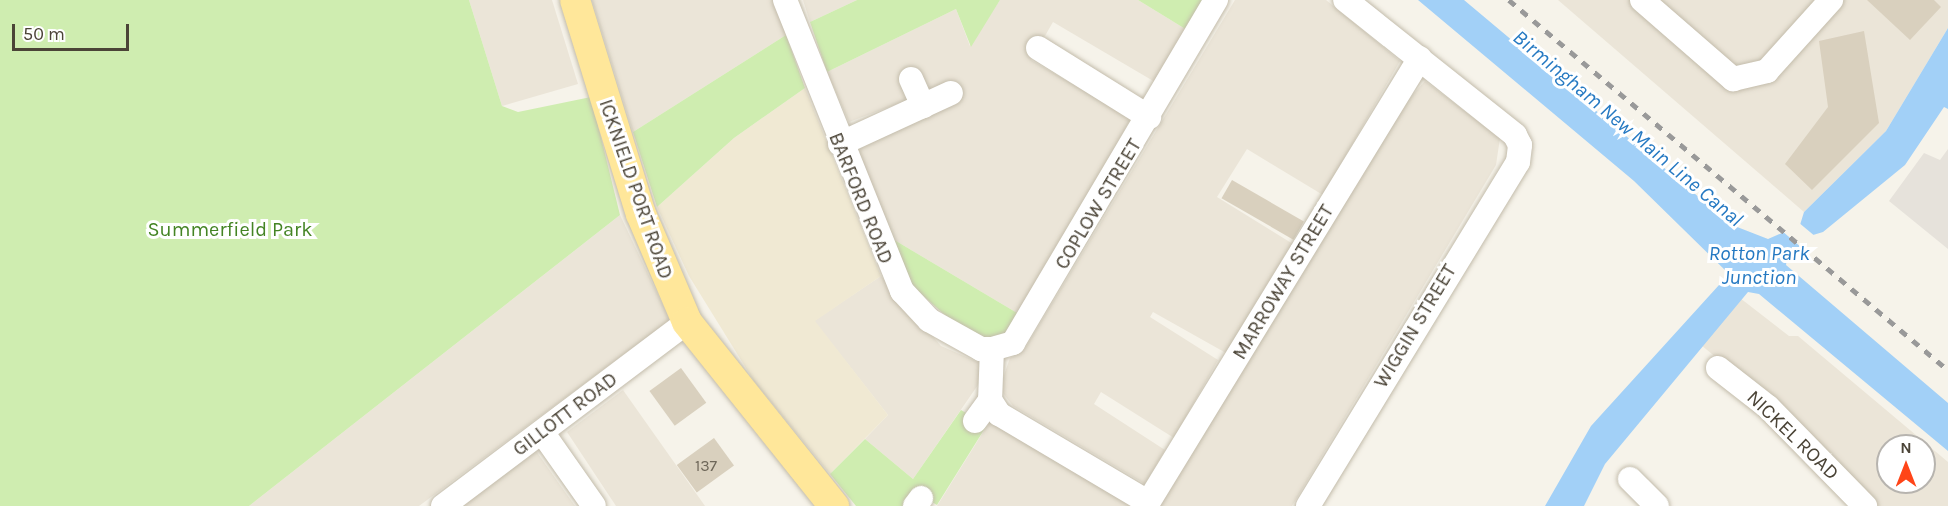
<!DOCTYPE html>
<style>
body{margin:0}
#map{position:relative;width:1948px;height:506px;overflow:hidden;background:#f6f3ea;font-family:Karla,sans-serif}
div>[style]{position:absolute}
.residential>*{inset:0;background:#ebe5d8}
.industrial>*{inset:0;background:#e6e2db}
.education>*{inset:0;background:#f0e9d3}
.green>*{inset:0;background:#cfedb0}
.water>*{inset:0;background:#a2d0f7}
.pier>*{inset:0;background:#f6f3ea}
.building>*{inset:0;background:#d9d0be;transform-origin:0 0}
.roads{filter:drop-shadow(0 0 2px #c3bcab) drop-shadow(0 0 2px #c3bcab)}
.minor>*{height:24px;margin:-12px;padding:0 12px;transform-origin:12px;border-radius:12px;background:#fff}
.major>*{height:30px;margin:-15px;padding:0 15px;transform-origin:15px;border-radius:15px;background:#ffe79a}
.rail>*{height:4.5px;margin-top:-2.25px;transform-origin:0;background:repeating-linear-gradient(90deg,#999 0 8px,transparent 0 16px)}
span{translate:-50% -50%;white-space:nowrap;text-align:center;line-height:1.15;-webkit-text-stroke:6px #fff;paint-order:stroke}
.number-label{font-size:16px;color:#6e6759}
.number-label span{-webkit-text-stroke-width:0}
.street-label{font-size:20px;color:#4b4437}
.park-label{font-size:20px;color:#448424}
.water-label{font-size:21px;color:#2579c2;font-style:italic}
.north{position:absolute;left:1876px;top:434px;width:60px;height:60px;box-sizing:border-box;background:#fff;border:2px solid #b7b4af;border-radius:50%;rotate:0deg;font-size:16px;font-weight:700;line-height:24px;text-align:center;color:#4b4437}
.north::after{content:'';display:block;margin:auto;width:21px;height:27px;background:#ff4518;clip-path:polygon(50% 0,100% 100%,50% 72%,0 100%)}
.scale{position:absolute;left:12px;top:24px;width:117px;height:27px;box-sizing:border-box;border:3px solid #4b4437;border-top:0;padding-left:8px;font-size:18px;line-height:21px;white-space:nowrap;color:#4b4437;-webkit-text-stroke:4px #fff;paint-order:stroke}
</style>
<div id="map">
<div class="residential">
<div style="clip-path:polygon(469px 0,552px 0,578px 84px,502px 106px)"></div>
<div style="clip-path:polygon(592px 0,777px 0,786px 35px,633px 132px)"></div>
<div style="clip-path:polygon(803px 0,857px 0,810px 22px)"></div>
<div style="clip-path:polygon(1000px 0,1138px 0,1187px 30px,1155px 82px,1053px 22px,1031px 60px,1131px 118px,1022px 316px,891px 238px,859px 155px,861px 148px,957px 101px,913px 98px,849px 122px,827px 72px,956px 9px,970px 46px)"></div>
<div style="clip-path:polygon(1235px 0,1326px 0,1400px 61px,1323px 195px,1247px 149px,1217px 197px,1293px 244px,1226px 353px,1153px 312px,1150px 317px,1218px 360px,1174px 438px,1101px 392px,1094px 404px,1165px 450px,1145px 484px,1013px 406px,1003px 393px,1003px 378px,1010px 358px,1024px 350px)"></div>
<div style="clip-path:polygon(1558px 0,1948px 0,1948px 28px,1886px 131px,1804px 212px)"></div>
<div style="clip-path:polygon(1425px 81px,1500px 138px,1496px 165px,1292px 506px,1156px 506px,1393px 117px)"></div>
<div style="clip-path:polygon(620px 215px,670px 320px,419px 506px,249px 506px)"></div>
<div style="clip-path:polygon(881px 276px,941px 346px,980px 363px,980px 382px,913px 479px,865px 439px,888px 415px,814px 321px)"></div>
<div style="clip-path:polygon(evenodd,1740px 298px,1789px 336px,1798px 336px,1948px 462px,1948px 506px,1875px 506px,1772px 403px,1701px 345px,1740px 298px,1888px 446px,1924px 446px,1924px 482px,1888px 482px,1888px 446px)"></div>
<div style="clip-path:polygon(623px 390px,705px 506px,616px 506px,567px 432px)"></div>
<div style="clip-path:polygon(990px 421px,1130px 504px,1129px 506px,937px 506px)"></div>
<div style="clip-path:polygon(536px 451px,575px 506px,463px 506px)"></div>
</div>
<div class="industrial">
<div style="clip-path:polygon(1948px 149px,1948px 249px,1889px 201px,1924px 153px,1940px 160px)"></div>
</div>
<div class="education">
<div style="clip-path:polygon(805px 88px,881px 276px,815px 321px,888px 415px,830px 474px,754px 381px,689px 276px,657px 207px,734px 138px)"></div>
</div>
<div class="green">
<div style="clip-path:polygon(0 0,469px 0,502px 106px,518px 112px,591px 97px,620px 215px,249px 506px,0 506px)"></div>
<div style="clip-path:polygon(857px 0,1000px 0,971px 47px,956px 9px,827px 72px,810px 22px)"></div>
<div style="clip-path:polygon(1138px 0,1205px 0,1187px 30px)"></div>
<div style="clip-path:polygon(786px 35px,805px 88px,734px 138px,657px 207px,633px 132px)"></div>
<div style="clip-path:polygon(891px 238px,1022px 316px,1002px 336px,983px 338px,955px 324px,910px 284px)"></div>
<div style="clip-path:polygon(961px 410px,987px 425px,937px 505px,912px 490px,905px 506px,856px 506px,830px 474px,865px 439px,913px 479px)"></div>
</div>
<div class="water">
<div style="clip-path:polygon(1418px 0,1464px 0,1732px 225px,1768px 239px,1800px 225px,1804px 212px,1886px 131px,1948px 28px,1948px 109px,1944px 107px,1905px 165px,1823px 232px,1813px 235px,1787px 258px,1786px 265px,1948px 403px,1948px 451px,1759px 294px,1748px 292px,1605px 464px,1584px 506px,1545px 506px,1591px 426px,1729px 274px,1634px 181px)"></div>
</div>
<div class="pier">
<div style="clip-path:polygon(1798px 222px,1816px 237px,1802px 248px,1782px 231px)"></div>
</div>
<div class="building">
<div style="clip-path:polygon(1867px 0,1934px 0,1941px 7px,1910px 40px)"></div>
<div style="clip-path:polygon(1864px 31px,1879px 123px,1812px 190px,1785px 164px,1828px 107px,1819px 41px)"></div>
<div style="left:1232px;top:180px;width:83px;height:21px;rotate:30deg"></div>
<div style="left:681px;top:368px;width:43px;height:39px;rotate:54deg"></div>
<div style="left:714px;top:438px;width:34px;height:46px;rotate:54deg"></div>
</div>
<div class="roads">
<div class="minor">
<div style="left:785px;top:0;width:314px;rotate:68.1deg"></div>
<div style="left:902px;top:291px;width:40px;rotate:47deg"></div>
<div style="left:929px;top:320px;width:60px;rotate:29.1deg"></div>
<div style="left:981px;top:349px;width:11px"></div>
<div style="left:992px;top:349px;width:22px;rotate:-16deg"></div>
<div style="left:1013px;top:343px;width:399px;rotate:-59.4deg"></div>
<div style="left:1642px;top:0;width:121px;rotate:41deg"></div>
<div style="left:1733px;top:79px;width:35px;rotate:-13deg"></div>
<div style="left:1767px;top:71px;width:96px;rotate:-48deg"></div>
<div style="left:1038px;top:48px;width:131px;rotate:31.9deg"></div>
<div style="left:911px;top:79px;width:30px;rotate:66deg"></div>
<div style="left:840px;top:144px;width:122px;rotate:-24.7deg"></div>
<div style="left:992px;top:349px;width:51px;rotate:92.2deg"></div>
<div style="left:990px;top:400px;width:17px;rotate:57deg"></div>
<div style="left:999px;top:414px;width:173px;rotate:30.6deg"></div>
<div style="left:1718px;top:368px;width:63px;rotate:38deg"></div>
<div style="left:1768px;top:407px;width:139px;rotate:45.6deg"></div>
<div style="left:975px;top:421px;width:26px;rotate:-54deg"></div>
<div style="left:542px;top:432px;width:90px;rotate:54.9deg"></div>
<div style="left:1630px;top:479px;width:38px;rotate:45deg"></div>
<div style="left:443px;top:506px;width:306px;rotate:-37deg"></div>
<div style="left:915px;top:506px;width:10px;rotate:-53deg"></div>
<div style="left:1146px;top:506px;width:525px;rotate:-58.55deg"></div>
<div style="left:1308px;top:506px;width:403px;rotate:-58.6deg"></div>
<div style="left:1518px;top:162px;width:17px;rotate:-83deg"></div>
<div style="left:1520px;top:145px;width:11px;rotate:-117deg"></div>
<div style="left:1515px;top:135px;width:217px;rotate:-141.5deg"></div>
</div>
<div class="major">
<div style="left:575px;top:0;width:224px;rotate:72.9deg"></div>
<div style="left:641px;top:214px;width:117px;rotate:66.9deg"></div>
<div style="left:687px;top:322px;width:236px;rotate:51.4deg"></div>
</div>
</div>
<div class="rail">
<div style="left:1509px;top:0;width:574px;rotate:40.13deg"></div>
</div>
<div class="number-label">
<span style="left:706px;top:466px">137</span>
</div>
<div class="street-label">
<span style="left:636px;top:189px;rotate:71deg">ICKNIELD PORT ROAD</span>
<span style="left:861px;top:198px;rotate:68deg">BARFORD ROAD</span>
<span style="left:1098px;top:204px;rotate:-59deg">COPLOW STREET</span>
<span style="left:1283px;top:282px;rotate:-59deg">MARROWAY STREET</span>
<span style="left:1415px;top:326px;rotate:-59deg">WIGGIN STREET</span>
<span style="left:565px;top:414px;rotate:-37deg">GILLOTT ROAD</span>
<span style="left:1793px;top:435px;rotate:44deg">NICKEL ROAD</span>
</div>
<div class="park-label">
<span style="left:230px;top:229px">Summerfield Park</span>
</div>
<div class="water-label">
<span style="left:1628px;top:128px;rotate:40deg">Birmingham New Main Line Canal</span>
<span style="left:1759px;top:265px">Rotton Park<br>Junction</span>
</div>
<div class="north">N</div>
<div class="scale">50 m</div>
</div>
